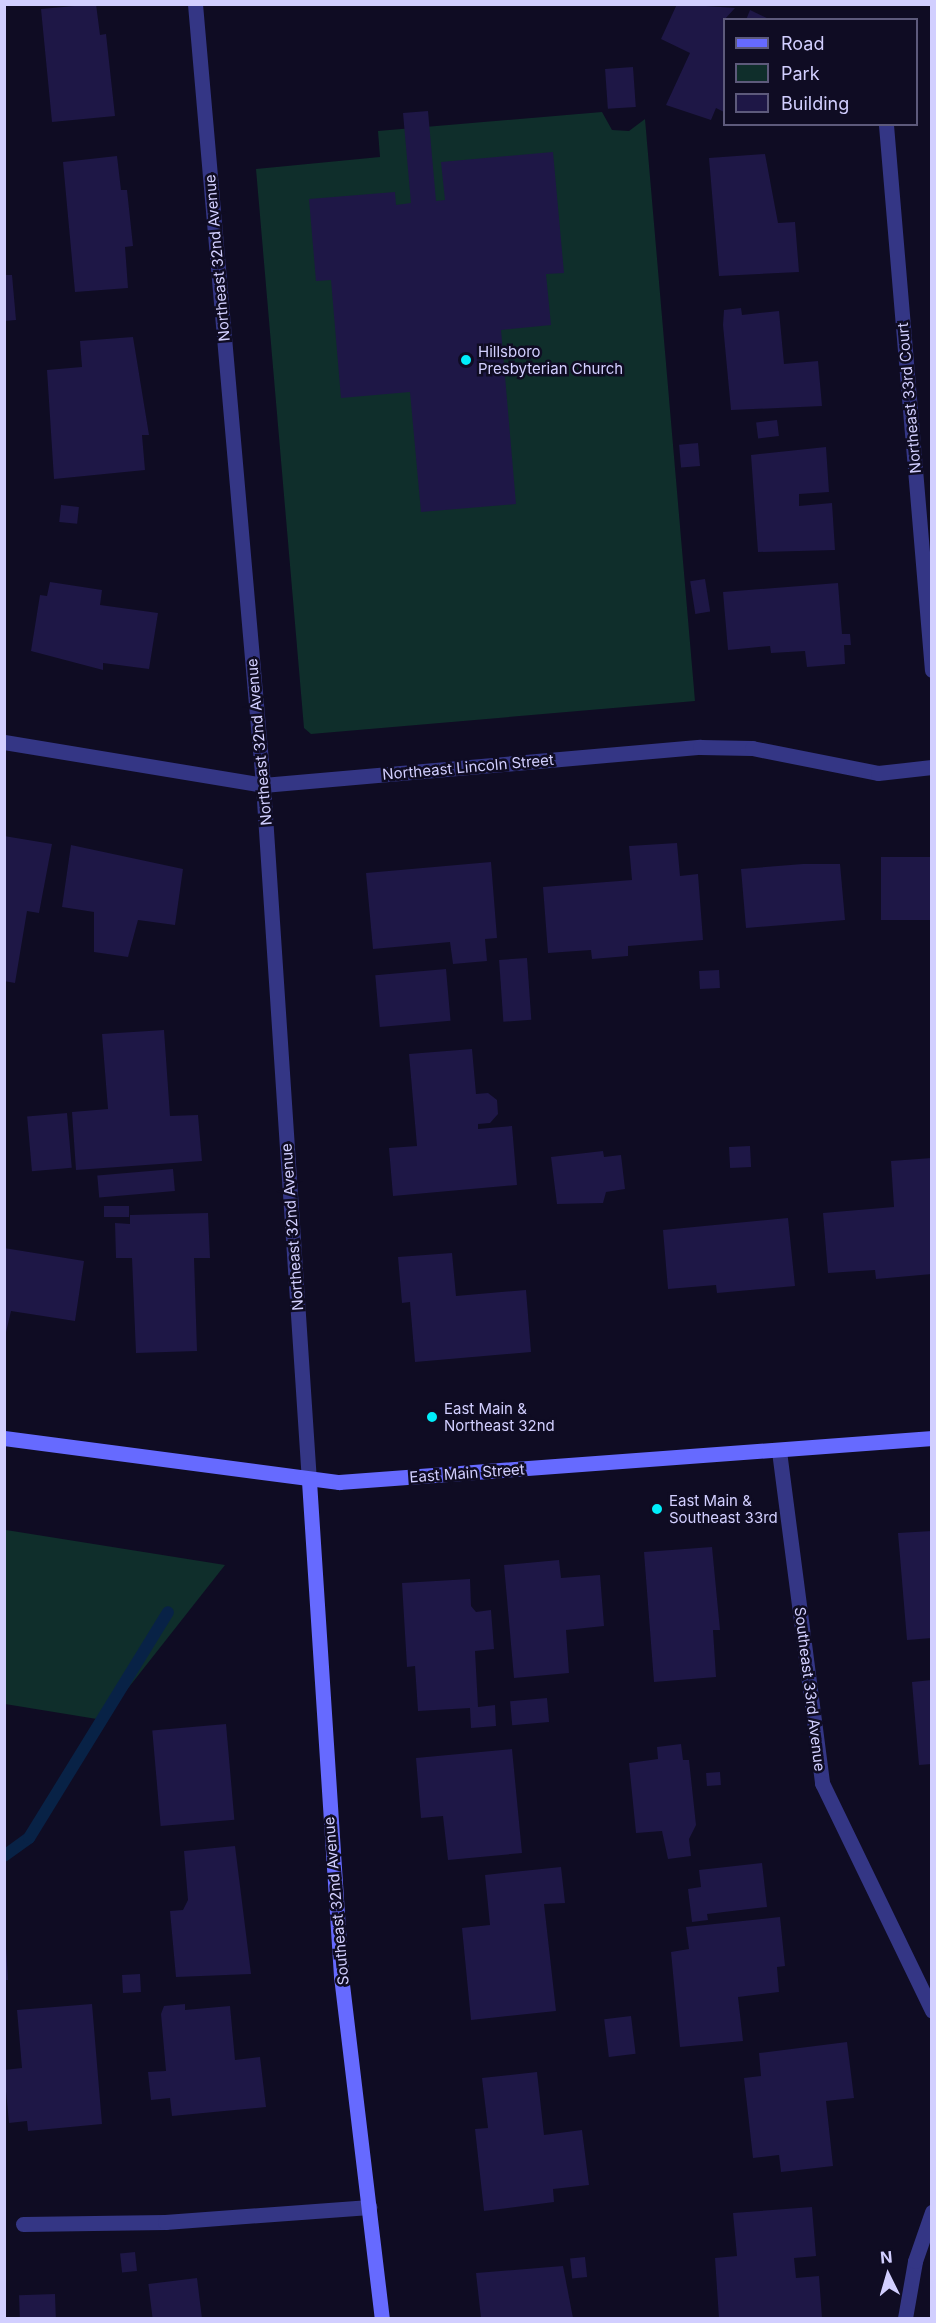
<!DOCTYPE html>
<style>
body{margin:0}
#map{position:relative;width:936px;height:2323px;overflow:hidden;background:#0f0c23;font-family:Inter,sans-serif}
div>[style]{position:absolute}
.green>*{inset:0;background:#0f2e2b}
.stream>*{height:12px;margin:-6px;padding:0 6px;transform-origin:6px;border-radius:6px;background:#082246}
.building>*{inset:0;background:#1e1746;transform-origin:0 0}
.service>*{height:15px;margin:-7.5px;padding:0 7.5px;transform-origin:7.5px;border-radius:7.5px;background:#343685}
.minor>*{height:15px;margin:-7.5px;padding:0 7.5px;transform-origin:7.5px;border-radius:7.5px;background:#343685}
.secondary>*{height:15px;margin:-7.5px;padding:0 7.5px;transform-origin:7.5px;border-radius:7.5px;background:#666aff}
.dots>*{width:16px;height:16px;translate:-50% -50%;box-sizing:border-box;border:3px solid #0f0c23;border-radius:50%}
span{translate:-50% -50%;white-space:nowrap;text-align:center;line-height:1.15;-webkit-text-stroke:5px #0f0c23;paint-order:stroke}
.street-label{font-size:15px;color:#d2cfff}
.poi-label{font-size:15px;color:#d2cfff}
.left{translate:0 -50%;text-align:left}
.frame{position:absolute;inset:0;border:6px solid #d2cfff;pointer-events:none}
.legend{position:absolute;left:723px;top:18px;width:195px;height:108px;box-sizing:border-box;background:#0f0c23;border:2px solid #5d5a7b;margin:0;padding:8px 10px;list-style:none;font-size:18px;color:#d2cfff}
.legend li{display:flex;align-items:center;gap:12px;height:30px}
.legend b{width:30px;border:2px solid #5d5a7b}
.north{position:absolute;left:858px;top:2245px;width:60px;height:60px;-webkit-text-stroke:4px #0f0c23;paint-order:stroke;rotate:355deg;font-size:16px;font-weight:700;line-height:24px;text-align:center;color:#d2cfff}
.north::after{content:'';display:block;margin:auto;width:21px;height:27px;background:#d2cfff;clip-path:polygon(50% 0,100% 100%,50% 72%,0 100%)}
</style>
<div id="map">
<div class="green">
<div style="clip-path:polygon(602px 112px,612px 130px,629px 131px,645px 119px,695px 701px,311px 734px,304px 728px,256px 169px,380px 157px,378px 131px)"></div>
<div style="clip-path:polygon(6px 1530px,225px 1565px,103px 1720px,5px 1704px)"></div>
</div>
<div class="stream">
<div style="left:4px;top:1856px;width:31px;rotate:-36deg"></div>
<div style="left:29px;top:1838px;width:265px;rotate:-58.4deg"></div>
</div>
<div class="building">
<div style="clip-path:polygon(96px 4px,100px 35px,106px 34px,115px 116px,52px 122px,41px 9px)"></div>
<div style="clip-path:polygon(677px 4px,735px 8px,724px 20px,724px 112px,716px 108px,711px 120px,666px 105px,690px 53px,661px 39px)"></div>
<div style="clip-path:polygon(750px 10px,771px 20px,746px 20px)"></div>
<div style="left:633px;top:67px;width:40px;height:28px;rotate:86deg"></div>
<div style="clip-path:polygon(428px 111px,436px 201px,445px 200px,441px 162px,553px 152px,564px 273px,546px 274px,551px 325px,501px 330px,516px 504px,421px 512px,410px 392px,341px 398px,331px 280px,316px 281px,309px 199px,395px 192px,396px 205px,411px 203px,403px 113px)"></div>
<div style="clip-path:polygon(765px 154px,778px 223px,795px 222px,799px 272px,719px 276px,709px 158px)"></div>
<div style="clip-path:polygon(117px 156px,121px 190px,127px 190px,133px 246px,125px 247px,128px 288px,75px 292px,63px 162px)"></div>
<div style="clip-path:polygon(4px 275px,12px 275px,16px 320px,4px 321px)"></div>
<div style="clip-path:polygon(741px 308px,742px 315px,779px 311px,784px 364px,818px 361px,822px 406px,731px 410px,723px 325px,724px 310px)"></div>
<div style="clip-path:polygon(133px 337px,149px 435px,142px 435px,145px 470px,54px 479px,47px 370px,82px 367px,80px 341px)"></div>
<div style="left:777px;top:420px;width:16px;height:21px;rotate:83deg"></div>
<div style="left:698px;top:443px;width:23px;height:19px;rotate:85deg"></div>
<div style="clip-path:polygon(826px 447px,829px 492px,799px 494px,799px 506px,832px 503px,835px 550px,758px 552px,751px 455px)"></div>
<div style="left:61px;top:505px;width:18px;height:17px;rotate:6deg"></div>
<div style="left:705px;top:579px;width:33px;height:15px;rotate:81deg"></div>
<div style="clip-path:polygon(50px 582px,102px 590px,100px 605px,158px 613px,149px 669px,103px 663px,103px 670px,31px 651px,40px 595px,47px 596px)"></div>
<div style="clip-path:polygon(838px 583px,842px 634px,850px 634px,851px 645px,844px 645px,845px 664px,807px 667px,805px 651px,771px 653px,770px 646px,728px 650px,723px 592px)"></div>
<div style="clip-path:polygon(4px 836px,52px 844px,39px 913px,27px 911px,15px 983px,4px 981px)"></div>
<div style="clip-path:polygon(677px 843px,680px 876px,698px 874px,703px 940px,628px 946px,628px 956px,592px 959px,591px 950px,548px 953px,543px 887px,632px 880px,629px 846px)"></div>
<div style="clip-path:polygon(71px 845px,183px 869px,175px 925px,138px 920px,128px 957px,94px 952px,94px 912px,62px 907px)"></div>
<div style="left:932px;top:857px;width:63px;height:51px;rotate:90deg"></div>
<div style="clip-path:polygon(491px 862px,497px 938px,485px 939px,487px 961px,453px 964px,450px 942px,373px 949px,366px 873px)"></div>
<div style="clip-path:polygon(803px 864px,840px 864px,845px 920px,746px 928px,741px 869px)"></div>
<div style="left:527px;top:958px;width:62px;height:28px;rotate:86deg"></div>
<div style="left:446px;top:969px;width:52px;height:71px;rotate:85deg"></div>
<div style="left:719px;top:970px;width:18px;height:20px;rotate:87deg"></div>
<div style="clip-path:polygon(164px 1030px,170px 1116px,198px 1115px,202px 1161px,76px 1170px,72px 1112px,108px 1109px,102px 1034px)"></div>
<div style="clip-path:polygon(472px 1049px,476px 1094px,488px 1093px,497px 1100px,498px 1114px,490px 1123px,478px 1124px,478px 1129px,512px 1126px,517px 1185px,393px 1196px,389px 1148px,417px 1146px,409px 1054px)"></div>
<div style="left:67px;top:1113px;width:55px;height:40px;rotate:85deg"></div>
<div style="left:750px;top:1146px;width:21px;height:21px;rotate:87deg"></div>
<div style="clip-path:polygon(603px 1151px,604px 1157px,621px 1155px,625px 1189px,606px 1192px,603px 1203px,557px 1204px,551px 1157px)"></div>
<div style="clip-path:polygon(932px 1158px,932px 1274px,876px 1279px,875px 1270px,828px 1273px,823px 1213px,894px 1207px,891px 1161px)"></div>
<div style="left:173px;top:1169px;width:22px;height:76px;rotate:85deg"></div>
<div style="left:104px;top:1206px;width:25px;height:11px"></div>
<div style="clip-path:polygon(208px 1213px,210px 1258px,194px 1258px,197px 1351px,136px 1353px,132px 1258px,116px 1258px,115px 1223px,130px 1224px,130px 1215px)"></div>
<div style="clip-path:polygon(788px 1218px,795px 1286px,717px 1293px,716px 1285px,668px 1289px,663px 1230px)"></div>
<div style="clip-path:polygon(4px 1248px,84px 1261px,75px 1321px,11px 1311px,4px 1341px)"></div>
<div style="clip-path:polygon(452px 1253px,456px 1296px,526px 1290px,531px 1352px,415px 1362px,410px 1302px,402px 1303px,398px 1257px)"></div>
<div style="clip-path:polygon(932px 1531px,932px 1638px,907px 1640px,898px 1533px)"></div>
<div style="clip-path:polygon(712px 1547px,720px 1630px,713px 1630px,716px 1677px,654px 1682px,644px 1552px)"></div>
<div style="clip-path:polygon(559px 1560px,561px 1578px,600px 1575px,604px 1626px,566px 1630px,569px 1673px,514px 1678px,504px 1565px)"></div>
<div style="clip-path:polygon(470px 1579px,471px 1606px,476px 1612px,491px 1610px,494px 1649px,475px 1651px,478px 1707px,495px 1705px,496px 1726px,471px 1728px,470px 1708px,418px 1711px,415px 1666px,407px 1667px,402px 1583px)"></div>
<div style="clip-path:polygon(932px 1680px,932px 1764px,919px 1765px,912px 1682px)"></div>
<div style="left:547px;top:1698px;width:24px;height:37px;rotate:85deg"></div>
<div style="left:226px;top:1724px;width:96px;height:74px;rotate:85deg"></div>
<div style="clip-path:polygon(681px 1744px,683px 1760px,689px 1760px,696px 1825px,689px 1839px,691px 1856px,668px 1859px,662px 1831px,636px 1833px,629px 1763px,658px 1759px,657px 1747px)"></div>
<div style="clip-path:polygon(512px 1749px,522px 1853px,448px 1860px,443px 1816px,421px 1818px,416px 1758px)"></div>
<div style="left:720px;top:1772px;width:13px;height:14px;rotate:86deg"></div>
<div style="clip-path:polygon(235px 1846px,251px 1974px,176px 1977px,170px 1911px,183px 1910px,188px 1900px,184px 1851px)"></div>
<div style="clip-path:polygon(762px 1863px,767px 1907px,707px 1914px,708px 1920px,692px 1922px,688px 1889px,701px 1887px,699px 1870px)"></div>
<div style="clip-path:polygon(561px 1867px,565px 1903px,544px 1904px,556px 2011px,471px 2020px,462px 1928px,490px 1925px,485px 1875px)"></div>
<div style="clip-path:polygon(780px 1917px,785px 1966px,777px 1967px,779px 1992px,738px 1997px,743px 2041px,680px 2047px,671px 1952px,689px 1949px,686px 1927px)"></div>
<div style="clip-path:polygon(4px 1948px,6px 1948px,8px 1980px,4px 1980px)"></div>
<div style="left:140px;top:1974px;width:18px;height:18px;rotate:87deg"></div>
<div style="clip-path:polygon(92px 2004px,102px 2124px,28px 2131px,27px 2121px,9px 2123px,4px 2070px,22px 2068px,17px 2010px)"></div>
<div style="clip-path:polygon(185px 2004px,185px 2010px,230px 2006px,235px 2060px,260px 2057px,266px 2107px,172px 2116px,170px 2098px,151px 2100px,148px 2072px,166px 2071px,161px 2014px,164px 2006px)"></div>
<div style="left:631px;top:2016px;width:38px;height:27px;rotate:83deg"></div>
<div style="clip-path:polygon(847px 2042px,854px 2098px,826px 2101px,833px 2166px,781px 2172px,779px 2155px,753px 2158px,744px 2078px,761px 2076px,759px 2053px)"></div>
<div style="clip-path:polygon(537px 2072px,544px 2135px,582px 2130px,589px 2185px,553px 2189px,554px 2202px,484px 2211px,475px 2129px,488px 2128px,482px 2078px)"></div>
<div style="clip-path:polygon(812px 2207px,816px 2256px,794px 2258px,796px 2278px,819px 2276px,822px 2318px,719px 2318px,715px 2258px,737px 2256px,733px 2213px)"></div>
<div style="left:135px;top:2252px;width:19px;height:15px;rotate:84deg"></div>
<div style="left:585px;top:2257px;width:20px;height:15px;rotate:84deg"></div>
<div style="clip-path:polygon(563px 2266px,573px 2318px,481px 2318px,476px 2273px)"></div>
<div style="left:197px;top:2278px;width:40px;height:49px;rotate:83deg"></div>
<div style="left:55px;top:2294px;width:24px;height:36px;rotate:88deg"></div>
</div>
<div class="service">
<div style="left:23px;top:2224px;width:142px;rotate:-0.8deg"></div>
<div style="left:165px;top:2222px;width:205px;rotate:-4.2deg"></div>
</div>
<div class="minor">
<div style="left:195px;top:4px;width:784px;rotate:85.02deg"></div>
<div style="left:263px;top:785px;width:698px;rotate:86.22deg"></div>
<div style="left:886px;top:125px;width:547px;rotate:85.18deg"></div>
<div style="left:4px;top:742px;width:263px;rotate:9.4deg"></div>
<div style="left:263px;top:785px;width:439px;rotate:-5deg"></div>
<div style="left:700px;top:747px;width:52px;rotate:1.1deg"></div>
<div style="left:752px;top:748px;width:128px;rotate:11.2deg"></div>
<div style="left:878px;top:773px;width:54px;rotate:-6.3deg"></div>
<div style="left:779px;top:1451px;width:335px;rotate:82.6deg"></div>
<div style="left:822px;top:1783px;width:253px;rotate:64.2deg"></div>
<div style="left:905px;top:2318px;width:58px;rotate:-80deg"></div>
<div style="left:915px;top:2261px;width:52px;rotate:-70.9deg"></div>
</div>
<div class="secondary">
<div style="left:4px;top:1438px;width:338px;rotate:7.5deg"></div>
<div style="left:339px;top:1482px;width:595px;rotate:-4.24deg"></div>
<div style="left:309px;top:1481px;width:496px;rotate:86.3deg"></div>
<div style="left:341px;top:1976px;width:344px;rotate:83.2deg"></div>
</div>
<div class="dots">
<div style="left:466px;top:360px;background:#00eefa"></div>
<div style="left:432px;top:1417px;background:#00eefa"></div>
<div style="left:657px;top:1509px;background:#00eefa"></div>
</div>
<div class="street-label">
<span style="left:217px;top:258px;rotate:-95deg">Northeast 32nd Avenue</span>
<span style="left:909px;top:398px;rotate:-95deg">Northeast 33rd Court</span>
<span style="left:259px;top:742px;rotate:-95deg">Northeast 32nd Avenue</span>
<span style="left:468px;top:767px;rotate:-5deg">Northeast Lincoln Street</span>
<span style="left:292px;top:1227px;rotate:-94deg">Northeast 32nd Avenue</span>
<span style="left:467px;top:1473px;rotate:-4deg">East Main Street</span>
<span style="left:810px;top:1689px;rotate:83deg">Southeast 33rd Avenue</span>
<span style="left:336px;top:1901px;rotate:-95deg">Southeast 32nd Avenue</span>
</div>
<div class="poi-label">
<span class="left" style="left:478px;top:360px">Hillsboro<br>Presbyterian Church</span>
<span class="left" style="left:444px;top:1417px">East Main &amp;<br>Northeast 32nd</span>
<span class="left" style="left:669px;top:1509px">East Main &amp;<br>Southeast 33rd</span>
</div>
<div class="frame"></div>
<ul class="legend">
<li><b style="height:8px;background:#666aff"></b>Road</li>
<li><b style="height:16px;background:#0f2e2b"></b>Park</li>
<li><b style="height:16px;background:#1e1746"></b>Building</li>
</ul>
<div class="north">N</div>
</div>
